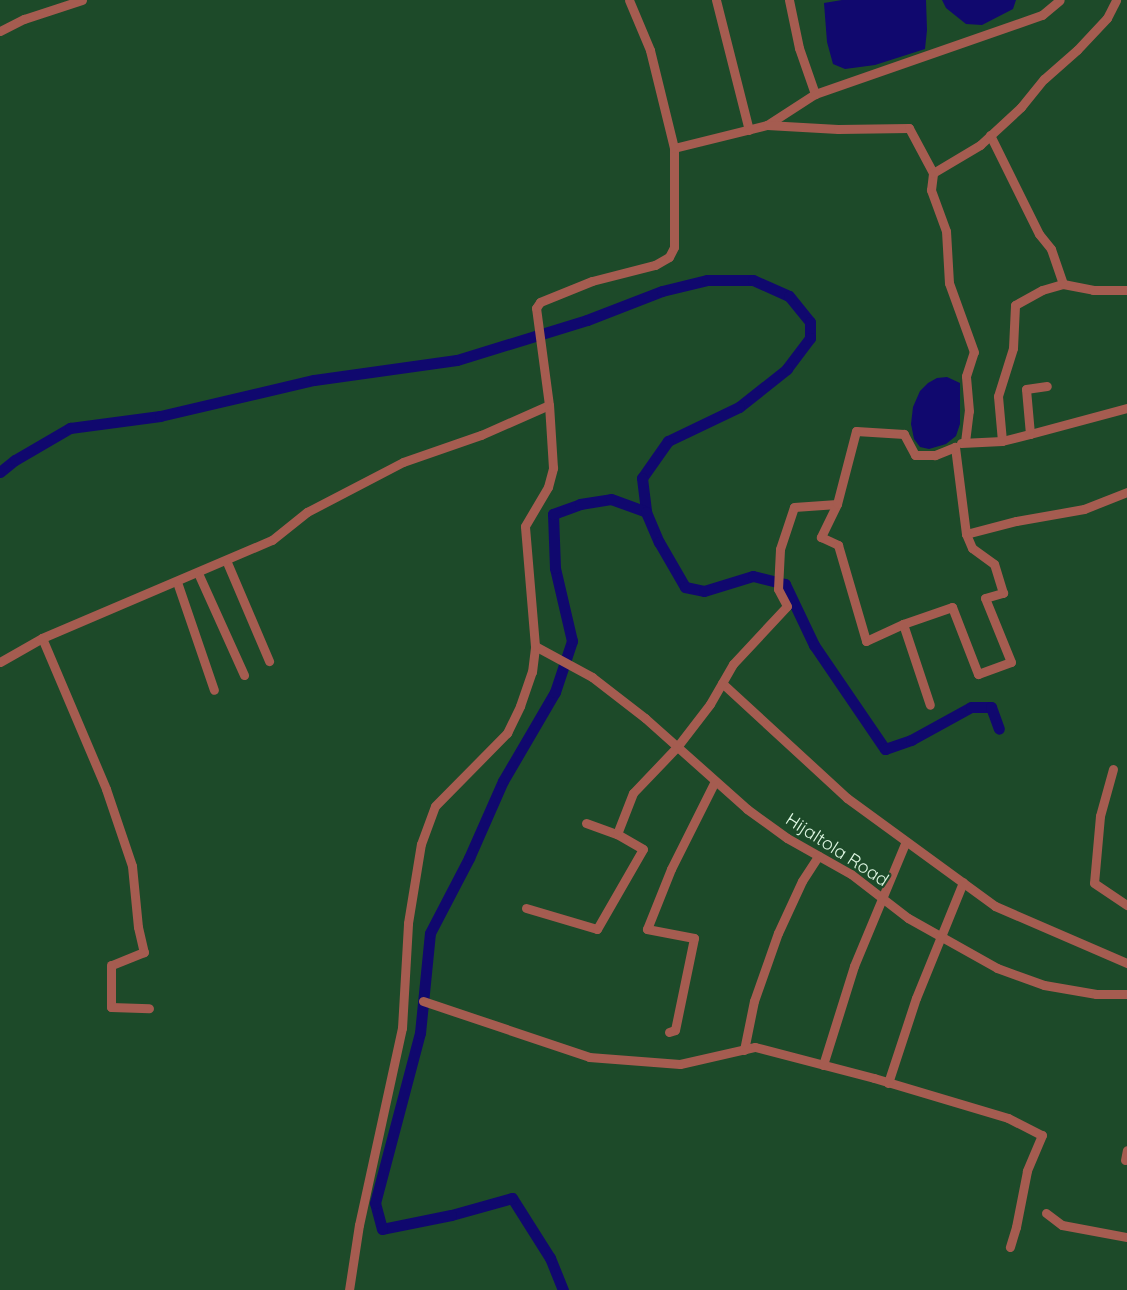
<!DOCTYPE html>
<style>
body{margin:0}
#map{position:relative;width:1127px;height:1290px;overflow:hidden;background:#1d4a29;font-family:Quicksand,sans-serif}
div>[style]{position:absolute}
.water>*{inset:0;background:#10086e}
.canal>*{height:11px;margin:-5.5px;padding:0 5.5px;transform-origin:5.5px;border-radius:5.5px;background:#10086e}
.street>*{height:9px;margin:-4.5px;padding:0 4.5px;transform-origin:4.5px;border-radius:4.5px;background:#a55c50}
span{translate:-50% -50%;white-space:nowrap;text-align:center;line-height:1.15;-webkit-text-stroke:4.5px #1d4a29;paint-order:stroke}
.street-label{font-size:18px;color:#def7e2}
</style>
<div id="map">
<div class="water">
<div style="clip-path:polygon(842px 0,926px 0,927px 30px,925px 49px,875px 65px,845px 69px,833px 64px,827px 42px,824px 3px)"></div>
<div style="clip-path:polygon(942px 0,1016px 0,1013px 9px,982px 25px,966px 24px,946px 8px)"></div>
<div style="clip-path:polygon(947px 377px,960px 383px,960px 424px,956px 436px,946px 444px,929px 449px,920px 447px,914px 439px,911px 424px,913px 407px,920px 391px,928px 383px,937px 378px)"></div>
</div>
<div class="canal">
<div style="left:0;top:472px;width:19px;rotate:-39deg"></div>
<div style="left:15px;top:460px;width:64px;rotate:-30.2deg"></div>
<div style="left:70px;top:428px;width:91px;rotate:-7.6deg"></div>
<div style="left:160px;top:416px;width:158px;rotate:-13.2deg"></div>
<div style="left:314px;top:380px;width:144px;rotate:-8deg"></div>
<div style="left:457px;top:360px;width:136px;rotate:-17.1deg"></div>
<div style="left:587px;top:320px;width:80px;rotate:-21.1deg"></div>
<div style="left:662px;top:291px;width:46px;rotate:-13.7deg"></div>
<div style="left:707px;top:280px;width:46px"></div>
<div style="left:753px;top:280px;width:39px;rotate:24deg"></div>
<div style="left:789px;top:296px;width:33px;rotate:51deg"></div>
<div style="left:810px;top:322px;width:16px;rotate:90deg"></div>
<div style="left:810px;top:338px;width:39px;rotate:127deg"></div>
<div style="left:787px;top:369px;width:61px;rotate:141.6deg"></div>
<div style="left:739px;top:407px;width:79px;rotate:154.4deg"></div>
<div style="left:668px;top:441px;width:45px;rotate:125.1deg"></div>
<div style="left:642px;top:478px;width:34px;rotate:83deg"></div>
<div style="left:563px;top:1290px;width:35px;rotate:-112deg"></div>
<div style="left:550px;top:1258px;width:71px;rotate:-122.3deg"></div>
<div style="left:512px;top:1198px;width:63px;rotate:164.4deg"></div>
<div style="left:451px;top:1215px;width:70px;rotate:168.5deg"></div>
<div style="left:382px;top:1229px;width:27px;rotate:-105deg"></div>
<div style="left:375px;top:1203px;width:176px;rotate:-75.2deg"></div>
<div style="left:420px;top:1033px;width:100px;rotate:-84.3deg"></div>
<div style="left:430px;top:933px;width:85px;rotate:-62.5deg"></div>
<div style="left:469px;top:858px;width:84px;rotate:-66.2deg"></div>
<div style="left:503px;top:781px;width:103px;rotate:-59.7deg"></div>
<div style="left:555px;top:692px;width:54px;rotate:-71.6deg"></div>
<div style="left:572px;top:641px;width:75px;rotate:-103.1deg"></div>
<div style="left:555px;top:568px;width:54px;rotate:-92.1deg"></div>
<div style="left:553px;top:514px;width:29px;rotate:-20deg"></div>
<div style="left:580px;top:504px;width:31px;rotate:-9deg"></div>
<div style="left:611px;top:499px;width:37px;rotate:20deg"></div>
<div style="left:646px;top:512px;width:33px;rotate:67deg"></div>
<div style="left:659px;top:542px;width:52px;rotate:60deg"></div>
<div style="left:685px;top:587px;width:19px;rotate:12deg"></div>
<div style="left:704px;top:591px;width:51px;rotate:-17deg"></div>
<div style="left:753px;top:576px;width:33px;rotate:14deg"></div>
<div style="left:785px;top:584px;width:68px;rotate:64.6deg"></div>
<div style="left:814px;top:645px;width:126px;rotate:55.7deg"></div>
<div style="left:885px;top:749px;width:28px;rotate:-19deg"></div>
<div style="left:911px;top:740px;width:68px;rotate:-28.8deg"></div>
<div style="left:971px;top:707px;width:20px"></div>
<div style="left:991px;top:707px;width:23px;rotate:70deg"></div>
</div>
<div class="street">
<div style="left:716px;top:0;width:134px;rotate:75.8deg"></div>
<div style="left:789px;top:0;width:49px;rotate:78.2deg"></div>
<div style="left:799px;top:48px;width:49px;rotate:70.8deg"></div>
<div style="left:0;top:31px;width:27px;rotate:-27deg"></div>
<div style="left:24px;top:19px;width:61px;rotate:-18.1deg"></div>
<div style="left:767px;top:125px;width:57px;rotate:-32.9deg"></div>
<div style="left:815px;top:94px;width:240px;rotate:-19.2deg"></div>
<div style="left:1042px;top:15px;width:23px;rotate:-40deg"></div>
<div style="left:990px;top:135px;width:110px;rotate:63.7deg"></div>
<div style="left:1039px;top:234px;width:19px;rotate:51deg"></div>
<div style="left:1051px;top:249px;width:37px;rotate:71deg"></div>
<div style="left:674px;top:148px;width:96px;rotate:-13.9deg"></div>
<div style="left:767px;top:125px;width:71px;rotate:3.2deg"></div>
<div style="left:838px;top:129px;width:71px;rotate:-0.8deg"></div>
<div style="left:909px;top:128px;width:51px;rotate:61.9deg"></div>
<div style="left:1030px;top:434px;width:100px;rotate:-15deg"></div>
<div style="left:1002px;top:441px;width:45px;rotate:-95.1deg"></div>
<div style="left:998px;top:396px;width:50px;rotate:-72.6deg"></div>
<div style="left:1013px;top:348px;width:43px;rotate:-87.3deg"></div>
<div style="left:1015px;top:305px;width:31px;rotate:-29deg"></div>
<div style="left:1042px;top:290px;width:22px;rotate:-16deg"></div>
<div style="left:1063px;top:284px;width:31px;rotate:11deg"></div>
<div style="left:1093px;top:290px;width:34px"></div>
<div style="left:965px;top:442px;width:31px;rotate:-83deg"></div>
<div style="left:969px;top:411px;width:35px;rotate:-95deg"></div>
<div style="left:966px;top:376px;width:25px;rotate:-72deg"></div>
<div style="left:974px;top:352px;width:73px;rotate:-109.9deg"></div>
<div style="left:949px;top:283px;width:52px;rotate:-93.3deg"></div>
<div style="left:946px;top:231px;width:44px;rotate:-110.1deg"></div>
<div style="left:931px;top:190px;width:17px;rotate:-83deg"></div>
<div style="left:933px;top:173px;width:55px;rotate:-30.8deg"></div>
<div style="left:980px;top:145px;width:56px;rotate:-42.8deg"></div>
<div style="left:1021px;top:107px;width:36px;rotate:-51deg"></div>
<div style="left:1044px;top:79px;width:44px;rotate:-41.3deg"></div>
<div style="left:1077px;top:50px;width:44px;rotate:-46.8deg"></div>
<div style="left:1107px;top:18px;width:20px;rotate:-63deg"></div>
<div style="left:961px;top:443px;width:41px;rotate:-2.8deg"></div>
<div style="left:1002px;top:441px;width:29px;rotate:-14deg"></div>
<div style="left:1030px;top:434px;width:45px;rotate:-95.1deg"></div>
<div style="left:1026px;top:389px;width:21px;rotate:-8deg"></div>
<div style="left:966px;top:534px;width:52px;rotate:-14.6deg"></div>
<div style="left:1016px;top:521px;width:69px;rotate:-10deg"></div>
<div style="left:1084px;top:509px;width:46px;rotate:-21.6deg"></div>
<div style="left:226px;top:560px;width:110px;rotate:66.9deg"></div>
<div style="left:198px;top:573px;width:112px;rotate:65.7deg"></div>
<div style="left:177px;top:582px;width:114px;rotate:71.1deg"></div>
<div style="left:903px;top:624px;width:85px;rotate:71.6deg"></div>
<div style="left:42px;top:638px;width:164px;rotate:67deg"></div>
<div style="left:106px;top:789px;width:81px;rotate:71.3deg"></div>
<div style="left:132px;top:866px;width:61px;rotate:84.4deg"></div>
<div style="left:138px;top:927px;width:26px;rotate:77deg"></div>
<div style="left:144px;top:952px;width:35px;rotate:158deg"></div>
<div style="left:111px;top:965px;width:42px;rotate:90deg"></div>
<div style="left:111px;top:1007px;width:38px;rotate:2deg"></div>
<div style="left:535px;top:646px;width:65px;rotate:28.5deg"></div>
<div style="left:592px;top:677px;width:67px;rotate:37.7deg"></div>
<div style="left:645px;top:718px;width:137px;rotate:41.7deg"></div>
<div style="left:747px;top:809px;width:49px;rotate:35.9deg"></div>
<div style="left:787px;top:838px;width:73px;rotate:29.4deg"></div>
<div style="left:851px;top:874px;width:72px;rotate:37.7deg"></div>
<div style="left:908px;top:918px;width:102px;rotate:29.3deg"></div>
<div style="left:997px;top:968px;width:50px;rotate:19.9deg"></div>
<div style="left:1044px;top:985px;width:53px;rotate:9.8deg"></div>
<div style="left:1096px;top:994px;width:31px"></div>
<div style="left:0;top:662px;width:48px;rotate:-29.7deg"></div>
<div style="left:42px;top:638px;width:250px;rotate:-23.1deg"></div>
<div style="left:272px;top:540px;width:45px;rotate:-38.7deg"></div>
<div style="left:307px;top:512px;width:108px;rotate:-27.5deg"></div>
<div style="left:403px;top:462px;width:83px;rotate:-19.1deg"></div>
<div style="left:481px;top:435px;width:74px;rotate:-23.8deg"></div>
<div style="left:722px;top:683px;width:170px;rotate:42.6deg"></div>
<div style="left:847px;top:798px;width:183px;rotate:36.1deg"></div>
<div style="left:995px;top:906px;width:144px;rotate:23.4deg"></div>
<div style="left:1113px;top:769px;width:49px;rotate:105.5deg"></div>
<div style="left:1100px;top:816px;width:67px;rotate:95.1deg"></div>
<div style="left:1094px;top:883px;width:40px;rotate:34deg"></div>
<div style="left:586px;top:823px;width:33px;rotate:20deg"></div>
<div style="left:617px;top:834px;width:44px;rotate:-68.7deg"></div>
<div style="left:633px;top:793px;width:64px;rotate:-46.3deg"></div>
<div style="left:677px;top:747px;width:54px;rotate:-52.5deg"></div>
<div style="left:710px;top:704px;width:46px;rotate:-60.1deg"></div>
<div style="left:733px;top:664px;width:79px;rotate:-47deg"></div>
<div style="left:787px;top:606px;width:19px;rotate:-118deg"></div>
<div style="left:778px;top:589px;width:40px;rotate:-87.1deg"></div>
<div style="left:780px;top:549px;width:44px;rotate:-71.6deg"></div>
<div style="left:794px;top:507px;width:43px;rotate:-4deg"></div>
<div style="left:837px;top:504px;width:37px;rotate:116deg"></div>
<div style="left:821px;top:537px;width:19px;rotate:25deg"></div>
<div style="left:838px;top:545px;width:100px;rotate:73.7deg"></div>
<div style="left:866px;top:641px;width:41px;rotate:-24.7deg"></div>
<div style="left:903px;top:624px;width:52px;rotate:-19.1deg"></div>
<div style="left:952px;top:607px;width:72px;rotate:68.8deg"></div>
<div style="left:978px;top:674px;width:35px;rotate:-20deg"></div>
<div style="left:1011px;top:662px;width:69px;rotate:-112.1deg"></div>
<div style="left:985px;top:598px;width:19px;rotate:-16deg"></div>
<div style="left:1003px;top:593px;width:30px;rotate:-107deg"></div>
<div style="left:994px;top:564px;width:27px;rotate:-144deg"></div>
<div style="left:972px;top:548px;width:15px;rotate:-113deg"></div>
<div style="left:966px;top:534px;width:88px;rotate:-97.2deg"></div>
<div style="left:955px;top:447px;width:22px;rotate:158deg"></div>
<div style="left:935px;top:455px;width:20px;rotate:180deg"></div>
<div style="left:915px;top:455px;width:24px;rotate:-118deg"></div>
<div style="left:904px;top:434px;width:48px;rotate:-176.4deg"></div>
<div style="left:856px;top:431px;width:75px;rotate:104.6deg"></div>
<div style="left:526px;top:908px;width:74px;rotate:16.5deg"></div>
<div style="left:597px;top:929px;width:92px;rotate:-60.1deg"></div>
<div style="left:643px;top:849px;width:30px;rotate:-150deg"></div>
<div style="left:423px;top:1001px;width:175px;rotate:18.6deg"></div>
<div style="left:589px;top:1057px;width:91px;rotate:4.4deg"></div>
<div style="left:680px;top:1064px;width:77px;rotate:-12.8deg"></div>
<div style="left:755px;top:1047px;width:123px;rotate:14.6deg"></div>
<div style="left:874px;top:1078px;width:140px;rotate:16.6deg"></div>
<div style="left:1008px;top:1118px;width:38px;rotate:27deg"></div>
<div style="left:1042px;top:1135px;width:39px;rotate:113deg"></div>
<div style="left:1027px;top:1171px;width:57px;rotate:101.1deg"></div>
<div style="left:1016px;top:1227px;width:21px;rotate:107deg"></div>
<div style="left:669px;top:1032px;width:6px;rotate:-18deg"></div>
<div style="left:675px;top:1030px;width:94px;rotate:-78.3deg"></div>
<div style="left:694px;top:938px;width:48px;rotate:-169.2deg"></div>
<div style="left:647px;top:929px;width:65px;rotate:-68.2deg"></div>
<div style="left:671px;top:869px;width:98px;rotate:-63.4deg"></div>
<div style="left:744px;top:1050px;width:50px;rotate:-78.5deg"></div>
<div style="left:754px;top:1001px;width:72px;rotate:-70.6deg"></div>
<div style="left:778px;top:933px;width:57px;rotate:-65.2deg"></div>
<div style="left:802px;top:881px;width:30px;rotate:-57deg"></div>
<div style="left:823px;top:1065px;width:104px;rotate:-72.6deg"></div>
<div style="left:854px;top:966px;width:135px;rotate:-67.4deg"></div>
<div style="left:888px;top:1083px;width:89px;rotate:-71.8deg"></div>
<div style="left:916px;top:998px;width:125px;rotate:-67.9deg"></div>
<div style="left:1125px;top:1160px;width:10px;rotate:-79deg"></div>
<div style="left:1046px;top:1213px;width:20px;rotate:37deg"></div>
<div style="left:1062px;top:1225px;width:66px;rotate:10.5deg"></div>
<div style="left:349px;top:1290px;width:66px;rotate:-81.3deg"></div>
<div style="left:359px;top:1225px;width:202px;rotate:-77.7deg"></div>
<div style="left:402px;top:1028px;width:105px;rotate:-86.7deg"></div>
<div style="left:408px;top:923px;width:80px;rotate:-80.7deg"></div>
<div style="left:421px;top:844px;width:40px;rotate:-69.8deg"></div>
<div style="left:435px;top:806px;width:103px;rotate:-45.4deg"></div>
<div style="left:507px;top:733px;width:30px;rotate:-64deg"></div>
<div style="left:520px;top:706px;width:36px;rotate:-71deg"></div>
<div style="left:532px;top:672px;width:26px;rotate:-83deg"></div>
<div style="left:535px;top:646px;width:120px;rotate:-94.8deg"></div>
<div style="left:525px;top:526px;width:45px;rotate:-59.5deg"></div>
<div style="left:548px;top:487px;width:20px;rotate:-75deg"></div>
<div style="left:553px;top:468px;width:63px;rotate:-93.6deg"></div>
<div style="left:549px;top:405px;width:98px;rotate:-97.6deg"></div>
<div style="left:536px;top:308px;width:7px;rotate:-56deg"></div>
<div style="left:540px;top:302px;width:56px;rotate:-22deg"></div>
<div style="left:592px;top:281px;width:65px;rotate:-14.3deg"></div>
<div style="left:655px;top:265px;width:16px;rotate:-30deg"></div>
<div style="left:669px;top:257px;width:11px;rotate:-63deg"></div>
<div style="left:674px;top:247px;width:99px;rotate:-90deg"></div>
<div style="left:674px;top:148px;width:101px;rotate:-103.8deg"></div>
<div style="left:650px;top:50px;width:54px;rotate:-112.8deg"></div>
</div>
<div class="street-label">
<span style="left:837px;top:850px;rotate:33deg">Hijaltola Road</span>
</div>
</div>
